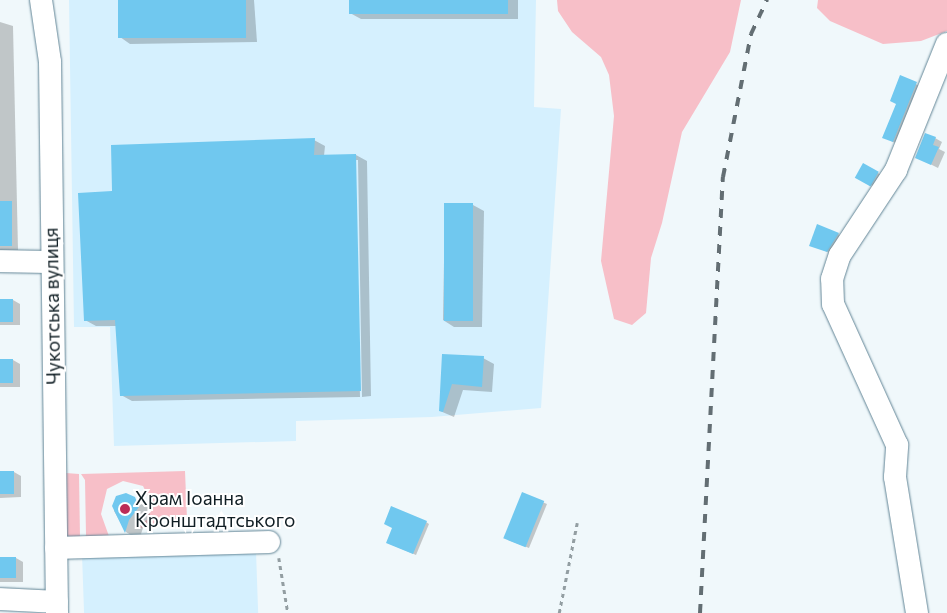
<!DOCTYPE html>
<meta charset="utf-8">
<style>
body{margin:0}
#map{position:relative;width:947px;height:613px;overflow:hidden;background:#f0f8fb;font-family:Commissioner,sans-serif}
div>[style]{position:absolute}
.built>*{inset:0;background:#d5f0fe;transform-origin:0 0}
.green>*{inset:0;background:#f7bfc8}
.shadow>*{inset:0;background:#0003;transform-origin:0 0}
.building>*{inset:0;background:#70c8ef;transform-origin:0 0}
.path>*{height:2.5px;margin-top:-1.25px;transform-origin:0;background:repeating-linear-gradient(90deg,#939ea2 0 4px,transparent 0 8px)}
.roads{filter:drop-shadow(0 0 1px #628596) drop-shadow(0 0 1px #628596)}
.minor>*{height:22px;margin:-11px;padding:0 11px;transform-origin:11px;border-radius:11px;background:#fff}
.rail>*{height:4px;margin-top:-2px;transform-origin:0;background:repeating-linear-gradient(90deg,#636e73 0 9px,transparent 0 18px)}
.dots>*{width:14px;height:14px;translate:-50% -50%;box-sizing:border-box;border:2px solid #fff;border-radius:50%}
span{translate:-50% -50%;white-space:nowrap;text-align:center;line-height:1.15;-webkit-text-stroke:4px #fff;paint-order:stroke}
.street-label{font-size:19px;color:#101e24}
.poi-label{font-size:19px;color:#101e24}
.left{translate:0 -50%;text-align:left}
</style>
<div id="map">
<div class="built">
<div style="clip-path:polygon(69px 0,536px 0,534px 107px,561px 109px,541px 408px,432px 417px,296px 421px,296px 441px,114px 446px,110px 327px,74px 327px)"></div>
<div style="left:256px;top:551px;width:62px;height:174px;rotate:88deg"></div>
</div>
<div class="green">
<div style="clip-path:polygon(557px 0,741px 0,730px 52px,682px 132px,662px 223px,651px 258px,646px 313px,632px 325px,614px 319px,601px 261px,614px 116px,609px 75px,601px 57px,572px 32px,558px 11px)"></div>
<div style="clip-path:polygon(818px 0,947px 0,947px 31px,921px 41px,883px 44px,830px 21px,817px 8px)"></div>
<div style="clip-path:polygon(185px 471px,187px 519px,157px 519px,157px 525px,140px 528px,137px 525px,147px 520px,150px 500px,143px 486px,123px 481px,107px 489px,101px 514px,110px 539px,83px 540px,86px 535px,85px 480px,81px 474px)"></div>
<div style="clip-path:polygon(66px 473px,79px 474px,80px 538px,61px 539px)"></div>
</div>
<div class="shadow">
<div style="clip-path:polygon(119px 0,254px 0,257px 42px,130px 44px,120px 37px)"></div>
<div style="clip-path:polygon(350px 0,518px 0,518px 19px,361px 19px,350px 13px)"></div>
<div style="clip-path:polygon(0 22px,13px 26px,18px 250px,0 250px)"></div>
<div style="clip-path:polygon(901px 77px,924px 88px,900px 145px,891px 141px)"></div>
<div style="clip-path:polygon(935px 138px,942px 142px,939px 149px,945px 152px,938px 168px,924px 161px)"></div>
<div style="clip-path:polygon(314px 140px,325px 146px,324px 156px,356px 155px,367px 161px,371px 396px,362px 397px,358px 160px,355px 160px,360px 397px,132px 401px,121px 395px,117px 326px,96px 326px,85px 320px,113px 192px)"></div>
<div style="left:864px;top:165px;width:24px;height:14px;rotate:30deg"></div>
<div style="clip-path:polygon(445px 204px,473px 205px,484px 211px,482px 327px,454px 327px,443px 320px)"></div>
<div style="clip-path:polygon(838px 234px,845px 238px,835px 255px,811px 245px)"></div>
<div style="clip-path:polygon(0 300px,13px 300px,20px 304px,20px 325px,0 325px)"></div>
<div style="clip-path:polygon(443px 355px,483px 358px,494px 364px,492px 392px,463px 390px,454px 417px,440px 411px)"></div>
<div style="clip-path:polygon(0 360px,13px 360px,20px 364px,20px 387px,0 387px)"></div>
<div style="clip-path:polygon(0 472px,14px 472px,21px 476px,21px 497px,0 498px)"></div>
<div style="clip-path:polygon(523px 494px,547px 504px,529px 548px,508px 540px)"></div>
<div style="clip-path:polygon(135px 499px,149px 507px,151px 521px,143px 528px,139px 540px,126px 532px,114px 511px,114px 501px)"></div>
<div style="clip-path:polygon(426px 522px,429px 524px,416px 555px,390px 544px)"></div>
<div style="clip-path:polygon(0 558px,16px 558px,23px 562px,23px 582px,0 582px)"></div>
</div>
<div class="building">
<div style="left:118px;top:0;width:128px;height:38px"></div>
<div style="left:349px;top:0;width:159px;height:14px"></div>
<div style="clip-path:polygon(900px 75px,917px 82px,893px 142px,882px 138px,896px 104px,890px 101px)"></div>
<div style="clip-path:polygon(925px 133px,936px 137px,933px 145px,939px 147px,931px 165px,915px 158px)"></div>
<div style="clip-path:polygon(315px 138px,314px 155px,356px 154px,361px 391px,120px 396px,115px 320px,84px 321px,78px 193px,112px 191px,111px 145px)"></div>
<div style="left:863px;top:163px;width:18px;height:17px;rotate:29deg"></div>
<div style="left:0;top:201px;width:12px;height:45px"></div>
<div style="left:444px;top:203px;width:29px;height:118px"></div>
<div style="clip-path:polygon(817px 224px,839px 233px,827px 252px,809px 246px)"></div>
<div style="left:0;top:299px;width:13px;height:23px"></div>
<div style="clip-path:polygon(442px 354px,484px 356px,482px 387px,452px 384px,443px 412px,439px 411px)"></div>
<div style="left:0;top:359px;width:13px;height:24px"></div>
<div style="left:0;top:471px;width:14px;height:23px"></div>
<div style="left:522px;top:492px;width:24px;height:50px;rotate:22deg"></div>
<div style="clip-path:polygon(126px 493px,135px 497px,139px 507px,129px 520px,125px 533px,112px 506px,116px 496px)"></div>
<div style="clip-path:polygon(391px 506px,427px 521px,413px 554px,386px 543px,392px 528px,384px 524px)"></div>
<div style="left:0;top:557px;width:16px;height:21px"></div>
</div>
<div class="path">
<div style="left:279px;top:558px;width:56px;rotate:80.7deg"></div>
<div style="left:559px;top:613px;width:92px;rotate:-78.7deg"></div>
</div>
<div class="roads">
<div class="minor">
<div style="left:41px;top:0;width:63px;rotate:81.7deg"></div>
<div style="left:50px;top:62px;width:551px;rotate:89.27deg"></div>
<div style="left:0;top:261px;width:51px;rotate:1.1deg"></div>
<div style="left:56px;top:548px;width:213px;rotate:-1.6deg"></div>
<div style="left:0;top:599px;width:57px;rotate:3deg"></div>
<div style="left:917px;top:613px;width:138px;rotate:-99.2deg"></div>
<div style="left:895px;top:477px;width:32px;rotate:-86deg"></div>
<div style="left:897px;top:445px;width:155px;rotate:-114.4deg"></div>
<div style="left:833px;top:304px;width:25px;rotate:-92deg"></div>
<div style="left:832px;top:279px;width:25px;rotate:-72deg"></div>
<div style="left:840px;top:255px;width:102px;rotate:-56.6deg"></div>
<div style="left:896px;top:170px;width:136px;rotate:-68deg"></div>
</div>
</div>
<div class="rail">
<div style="left:700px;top:613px;width:437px;rotate:-87deg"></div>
<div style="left:723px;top:177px;width:146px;rotate:-78.9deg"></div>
<div style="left:751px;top:34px;width:38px;rotate:-65deg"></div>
</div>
<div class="dots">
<div style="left:125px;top:509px;background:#bb2c57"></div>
</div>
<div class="street-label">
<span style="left:52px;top:306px;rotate:-91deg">Чукотська вулиця</span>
</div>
<div class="poi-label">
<span class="left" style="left:135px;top:509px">Храм Іоанна<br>Кронштадтського</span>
</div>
</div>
